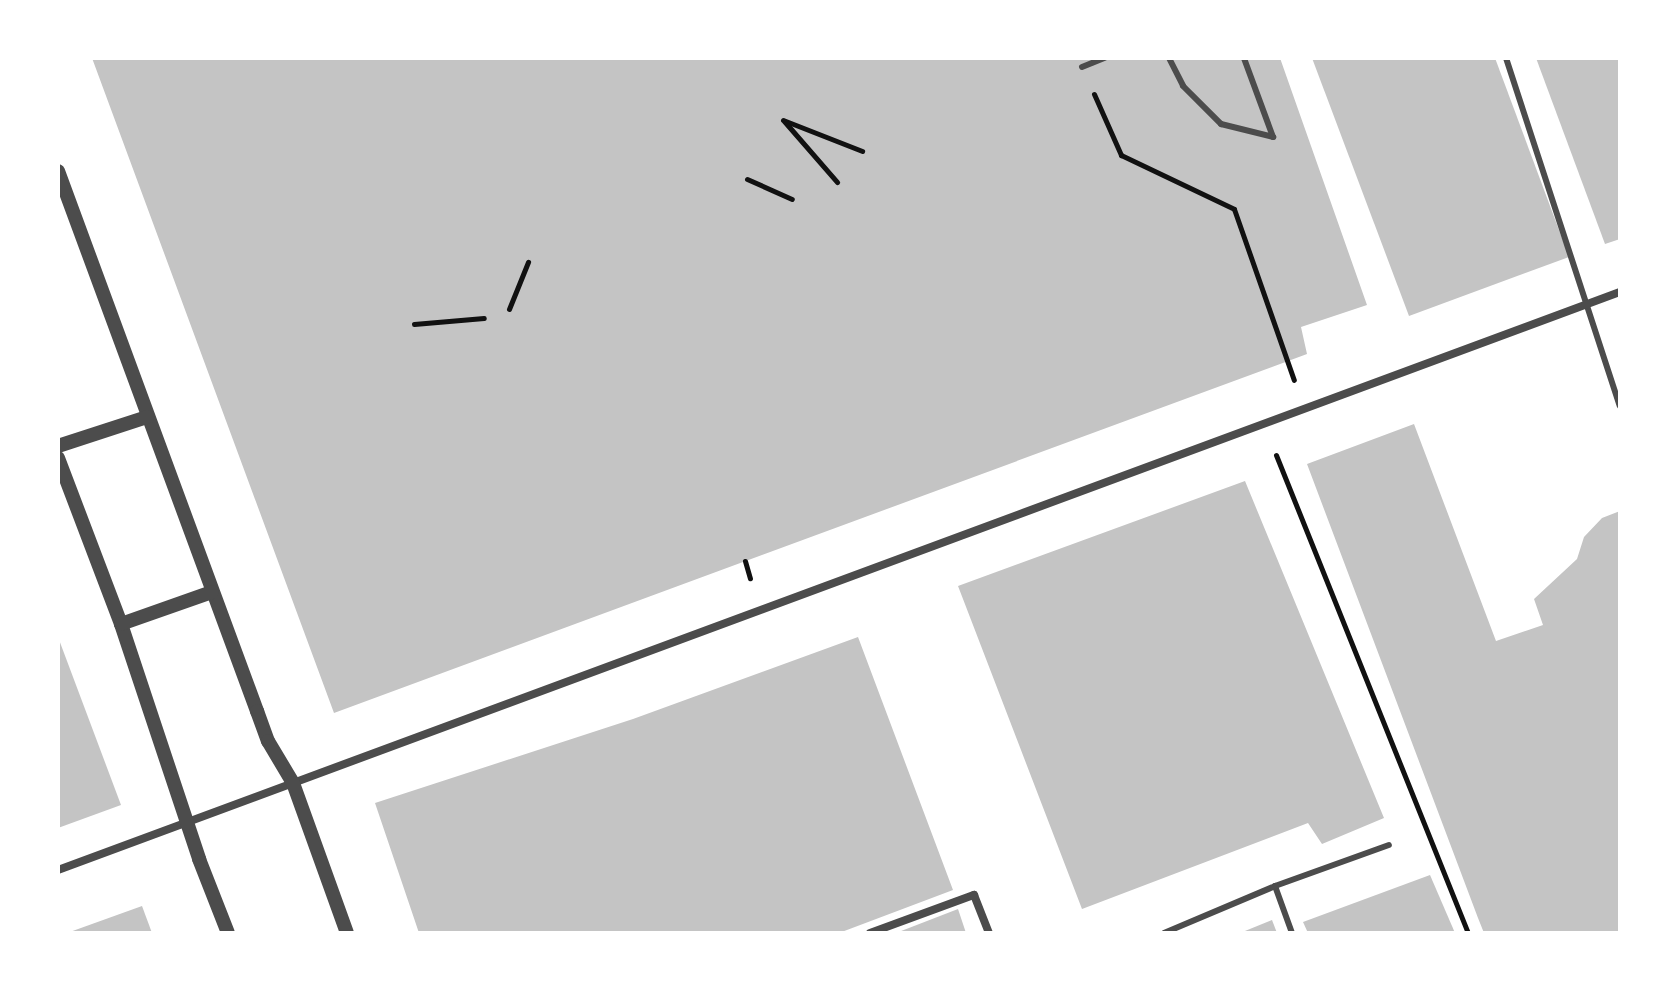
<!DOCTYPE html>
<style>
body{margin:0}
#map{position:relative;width:1678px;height:991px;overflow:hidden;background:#fff;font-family:"Exo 2",sans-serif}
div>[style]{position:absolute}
.building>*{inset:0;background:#c4c4c4}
.path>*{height:5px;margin:-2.5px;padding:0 2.5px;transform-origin:2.5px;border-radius:2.5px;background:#111}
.service>*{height:6px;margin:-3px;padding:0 3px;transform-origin:3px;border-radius:3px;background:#4c4c4c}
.minor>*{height:8px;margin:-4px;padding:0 4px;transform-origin:4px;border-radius:4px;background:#4c4c4c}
.tertiary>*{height:14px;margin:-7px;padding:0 7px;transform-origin:7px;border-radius:7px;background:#4c4c4c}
span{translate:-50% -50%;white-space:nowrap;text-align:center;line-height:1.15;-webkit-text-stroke:8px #fff;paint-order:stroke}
.frame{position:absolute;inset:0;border:60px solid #fff;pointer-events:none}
</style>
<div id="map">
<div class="building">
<div style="clip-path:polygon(92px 58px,1280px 58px,1367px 305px,1301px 327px,1307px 354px,334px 713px)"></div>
<div style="clip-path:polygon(1312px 58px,1495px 58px,1569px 257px,1409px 316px)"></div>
<div style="clip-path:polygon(1536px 58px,1620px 58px,1620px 239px,1605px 244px)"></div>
<div style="clip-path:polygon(1414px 424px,1496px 641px,1543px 625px,1534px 599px,1577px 559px,1584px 537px,1602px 518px,1620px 511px,1620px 933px,1484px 933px,1478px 918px,1307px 464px)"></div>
<div style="clip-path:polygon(1245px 481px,1384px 818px,1322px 844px,1308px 823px,1082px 909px,958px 586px)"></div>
<div style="clip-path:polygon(58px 637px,121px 805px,58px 828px)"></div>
<div style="clip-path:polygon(858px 637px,953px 890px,839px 933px,419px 933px,375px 803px,633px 719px)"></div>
<div style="clip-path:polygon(1430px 875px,1455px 933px,1308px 933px,1303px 922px)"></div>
<div style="clip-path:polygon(142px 906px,152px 933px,67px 933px)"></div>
<div style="clip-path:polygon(958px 909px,966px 933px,896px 933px)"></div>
<div style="clip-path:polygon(1272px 920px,1277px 933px,1240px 933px)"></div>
</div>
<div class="path">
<div style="left:1094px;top:94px;width:67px;rotate:66.1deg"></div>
<div style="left:1121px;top:155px;width:125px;rotate:25.5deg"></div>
<div style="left:1234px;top:209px;width:181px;rotate:70.7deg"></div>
<div style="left:783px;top:120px;width:85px;rotate:21.4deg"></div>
<div style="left:784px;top:121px;width:81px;rotate:49deg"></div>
<div style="left:747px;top:179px;width:49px;rotate:24deg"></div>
<div style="left:509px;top:309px;width:51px;rotate:-68deg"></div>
<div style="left:414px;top:324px;width:70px;rotate:-4.9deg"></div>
<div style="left:1276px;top:455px;width:515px;rotate:68.12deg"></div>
<div style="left:745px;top:561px;width:18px;rotate:74deg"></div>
</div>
<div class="service">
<div style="left:1169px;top:58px;width:31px;rotate:63deg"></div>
<div style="left:1183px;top:86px;width:54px;rotate:45deg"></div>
<div style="left:1221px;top:124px;width:54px;rotate:14deg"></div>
<div style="left:1273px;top:137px;width:84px;rotate:-110.2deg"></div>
<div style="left:1506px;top:58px;width:366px;rotate:71.9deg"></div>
<div style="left:1082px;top:67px;width:24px;rotate:-22deg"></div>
<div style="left:1275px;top:886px;width:50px;rotate:70.1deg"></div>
<div style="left:1164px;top:933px;width:121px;rotate:-22.9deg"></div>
<div style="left:1275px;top:886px;width:121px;rotate:-19.8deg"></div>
</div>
<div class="minor">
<div style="left:58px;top:870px;width:1666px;rotate:-20.31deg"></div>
<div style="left:870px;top:933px;width:111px;rotate:-20.1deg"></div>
<div style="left:974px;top:895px;width:41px;rotate:68.5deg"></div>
</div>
<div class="tertiary">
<div style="left:58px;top:171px;width:576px;rotate:69.77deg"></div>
<div style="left:257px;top:711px;width:32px;rotate:70deg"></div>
<div style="left:268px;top:741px;width:49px;rotate:59.2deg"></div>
<div style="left:293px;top:783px;width:159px;rotate:70.2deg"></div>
<div style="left:58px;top:446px;width:94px;rotate:-18deg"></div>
<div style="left:58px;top:458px;width:178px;rotate:69.2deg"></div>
<div style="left:121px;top:624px;width:248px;rotate:71.6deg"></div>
<div style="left:199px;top:859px;width:79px;rotate:68.6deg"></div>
<div style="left:121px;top:624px;width:96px;rotate:-19.4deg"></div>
</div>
<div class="frame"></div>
</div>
